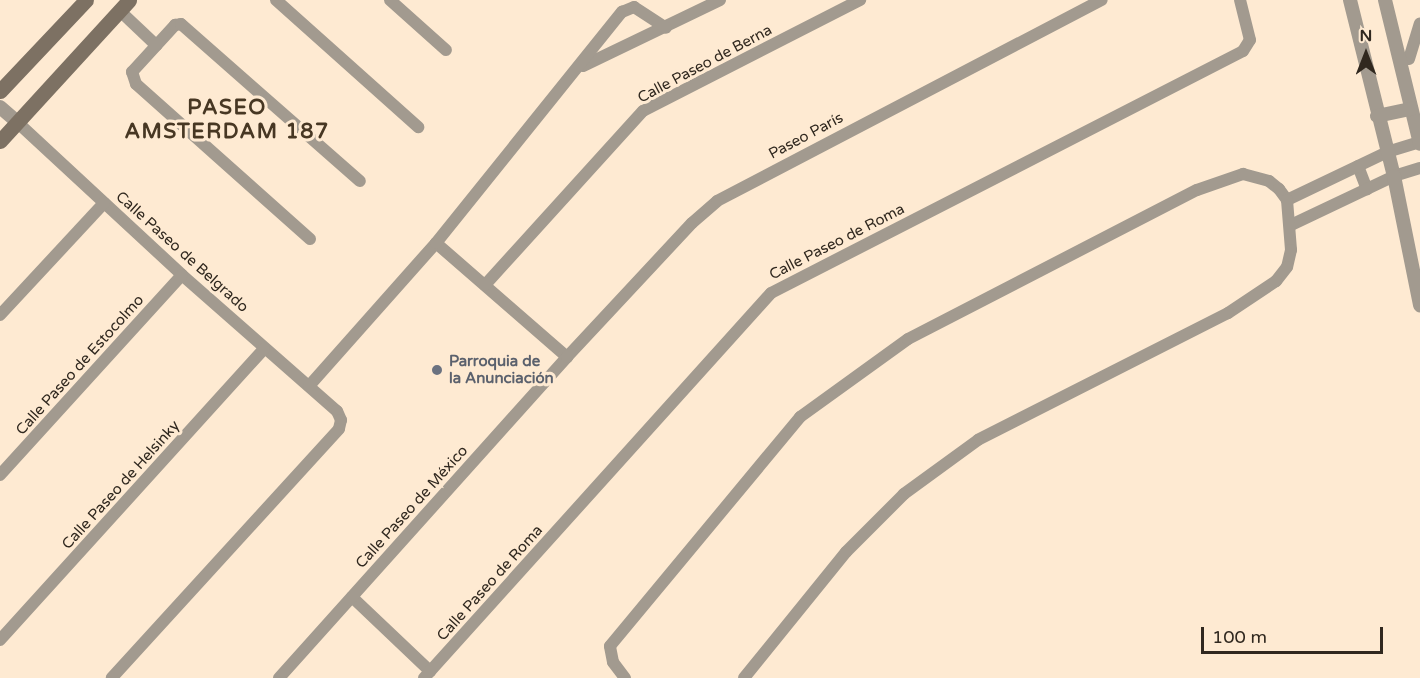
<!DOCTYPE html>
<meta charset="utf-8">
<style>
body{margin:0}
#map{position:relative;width:1420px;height:678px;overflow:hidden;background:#feead2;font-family:"Varela Round",sans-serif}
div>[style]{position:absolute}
.minor>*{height:12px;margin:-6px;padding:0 6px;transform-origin:6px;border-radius:6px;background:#a29a8f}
.tertiary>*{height:14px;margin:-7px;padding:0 7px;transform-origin:7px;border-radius:7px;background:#a29a8f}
.secondary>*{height:15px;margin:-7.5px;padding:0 7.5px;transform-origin:7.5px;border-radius:7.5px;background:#7d7163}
.dots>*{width:16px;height:16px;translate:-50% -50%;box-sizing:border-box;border:3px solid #feead2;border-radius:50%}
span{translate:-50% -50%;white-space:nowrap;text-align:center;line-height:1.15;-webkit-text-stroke:6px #feead2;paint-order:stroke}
.street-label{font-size:15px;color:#30281f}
.worship-label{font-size:15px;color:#5b616d;font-weight:700}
.left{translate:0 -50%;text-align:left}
.district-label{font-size:21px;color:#473723;font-weight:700;letter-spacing:1.5px}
.north{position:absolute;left:1336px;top:24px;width:60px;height:60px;-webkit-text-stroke:4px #feead2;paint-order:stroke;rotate:0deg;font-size:16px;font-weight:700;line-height:24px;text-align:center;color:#30281f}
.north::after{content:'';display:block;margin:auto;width:21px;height:27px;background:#30281f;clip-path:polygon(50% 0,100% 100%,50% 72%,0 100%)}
.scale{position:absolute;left:1201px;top:627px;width:182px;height:27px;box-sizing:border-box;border:3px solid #30281f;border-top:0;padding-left:8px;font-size:18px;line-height:21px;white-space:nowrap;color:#30281f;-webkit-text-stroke:4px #feead2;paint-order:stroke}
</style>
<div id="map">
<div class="minor">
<div style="left:276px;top:0;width:191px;rotate:41.8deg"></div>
<div style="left:390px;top:0;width:75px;rotate:41.8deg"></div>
<div style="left:120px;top:11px;width:50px;rotate:43.4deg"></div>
<div style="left:1409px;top:59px;width:37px;rotate:-73deg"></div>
<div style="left:583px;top:66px;width:152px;rotate:-25.7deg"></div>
<div style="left:17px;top:122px;width:225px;rotate:42.8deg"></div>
<div style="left:182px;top:275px;width:206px;rotate:41.3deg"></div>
<div style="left:337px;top:411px;width:10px;rotate:66deg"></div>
<div style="left:341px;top:420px;width:9px;rotate:103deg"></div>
<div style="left:339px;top:429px;width:337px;rotate:132.4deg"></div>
<div style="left:1358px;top:166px;width:25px;rotate:69deg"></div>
<div style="left:1287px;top:200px;width:111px;rotate:-25.6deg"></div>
<div style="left:1387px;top:152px;width:34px;rotate:-17deg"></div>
<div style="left:1291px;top:225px;width:114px;rotate:-25.4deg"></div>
<div style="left:1394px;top:176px;width:27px;rotate:-17deg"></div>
<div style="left:310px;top:239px;width:233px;rotate:-138.3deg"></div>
<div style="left:136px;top:84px;width:13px;rotate:-108deg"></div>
<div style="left:132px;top:72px;width:64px;rotate:-47.5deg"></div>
<div style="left:175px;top:25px;width:6px;rotate:-9deg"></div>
<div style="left:181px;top:24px;width:238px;rotate:41.3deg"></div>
<div style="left:436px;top:243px;width:174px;rotate:41deg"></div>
<div style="left:485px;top:285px;width:235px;rotate:-47.8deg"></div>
<div style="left:643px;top:111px;width:244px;rotate:-27.1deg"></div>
<div style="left:0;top:315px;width:153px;rotate:-47.1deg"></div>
<div style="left:309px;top:386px;width:191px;rotate:-48.4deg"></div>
<div style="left:436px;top:243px;width:297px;rotate:-51.2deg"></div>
<div style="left:622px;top:12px;width:13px;rotate:-23deg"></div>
<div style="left:634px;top:7px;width:38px;rotate:33deg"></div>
<div style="left:0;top:475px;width:270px;rotate:-47.7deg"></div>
<div style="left:352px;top:597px;width:108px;rotate:43.5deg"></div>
<div style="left:0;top:640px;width:393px;rotate:-47.8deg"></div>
<div style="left:279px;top:678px;width:431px;rotate:-48.1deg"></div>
<div style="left:567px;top:357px;width:183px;rotate:-47deg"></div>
<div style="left:692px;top:223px;width:33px;rotate:-41deg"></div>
<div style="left:717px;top:201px;width:434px;rotate:-27.6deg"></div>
<div style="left:424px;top:678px;width:518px;rotate:-47.97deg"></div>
<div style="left:771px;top:293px;width:530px;rotate:-27.14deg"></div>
<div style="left:1243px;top:51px;width:13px;rotate:-58deg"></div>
<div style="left:1250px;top:40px;width:41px;rotate:-104deg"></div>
<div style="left:625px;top:678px;width:20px;rotate:-127deg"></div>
<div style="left:613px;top:662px;width:16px;rotate:-101deg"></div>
<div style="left:610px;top:646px;width:298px;rotate:-50.3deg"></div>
<div style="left:800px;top:417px;width:133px;rotate:-35.8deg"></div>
<div style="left:908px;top:339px;width:325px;rotate:-27.3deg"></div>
<div style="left:1197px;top:190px;width:49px;rotate:-19.2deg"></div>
<div style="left:1243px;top:174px;width:27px;rotate:15deg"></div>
<div style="left:1269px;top:181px;width:13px;rotate:39deg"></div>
<div style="left:1279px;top:189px;width:14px;rotate:54deg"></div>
<div style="left:1287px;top:200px;width:50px;rotate:85.4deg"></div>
<div style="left:1291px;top:250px;width:17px;rotate:103deg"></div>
<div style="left:1287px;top:267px;width:18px;rotate:128deg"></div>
<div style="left:1276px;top:281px;width:58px;rotate:146.3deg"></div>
<div style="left:1228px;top:313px;width:280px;rotate:153.1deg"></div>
<div style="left:978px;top:440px;width:92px;rotate:143.9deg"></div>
<div style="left:904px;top:494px;width:82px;rotate:135deg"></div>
<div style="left:846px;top:552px;width:162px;rotate:129deg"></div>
</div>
<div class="tertiary">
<div style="left:1350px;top:0;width:181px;rotate:76deg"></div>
<div style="left:1394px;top:176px;width:132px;rotate:78.6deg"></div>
<div style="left:1385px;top:0;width:148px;rotate:76.3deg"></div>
<div style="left:0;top:107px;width:23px;rotate:41deg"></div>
<div style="left:1377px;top:116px;width:35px;rotate:-12deg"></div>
</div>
<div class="secondary">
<div style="left:0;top:91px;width:125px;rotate:-46.6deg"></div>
<div style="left:0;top:141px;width:191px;rotate:-47.5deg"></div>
</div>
<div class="dots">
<div style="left:437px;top:370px;background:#6b7280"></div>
</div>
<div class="street-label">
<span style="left:705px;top:64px;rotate:-28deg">Calle Paseo de Berna</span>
<span style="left:806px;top:136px;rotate:-28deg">Paseo París</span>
<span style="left:837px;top:242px;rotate:-27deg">Calle Paseo de Roma</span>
<span style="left:182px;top:252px;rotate:42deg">Calle Paseo de Belgrado</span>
<span style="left:80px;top:365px;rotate:-48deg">Calle Paseo de Estocolmo</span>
<span style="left:121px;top:485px;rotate:-48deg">Calle Paseo de Helsinky</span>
<span style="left:412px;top:507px;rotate:-48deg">Calle Paseo de México</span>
<span style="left:490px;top:583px;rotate:-48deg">Calle Paseo de Roma</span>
</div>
<div class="worship-label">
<span class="left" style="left:449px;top:370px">Parroquia de<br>la Anunciación</span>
</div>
<div class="district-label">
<span style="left:227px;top:120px">PASEO<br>AMSTERDAM 187</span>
</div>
<div class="north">N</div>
<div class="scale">100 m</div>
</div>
